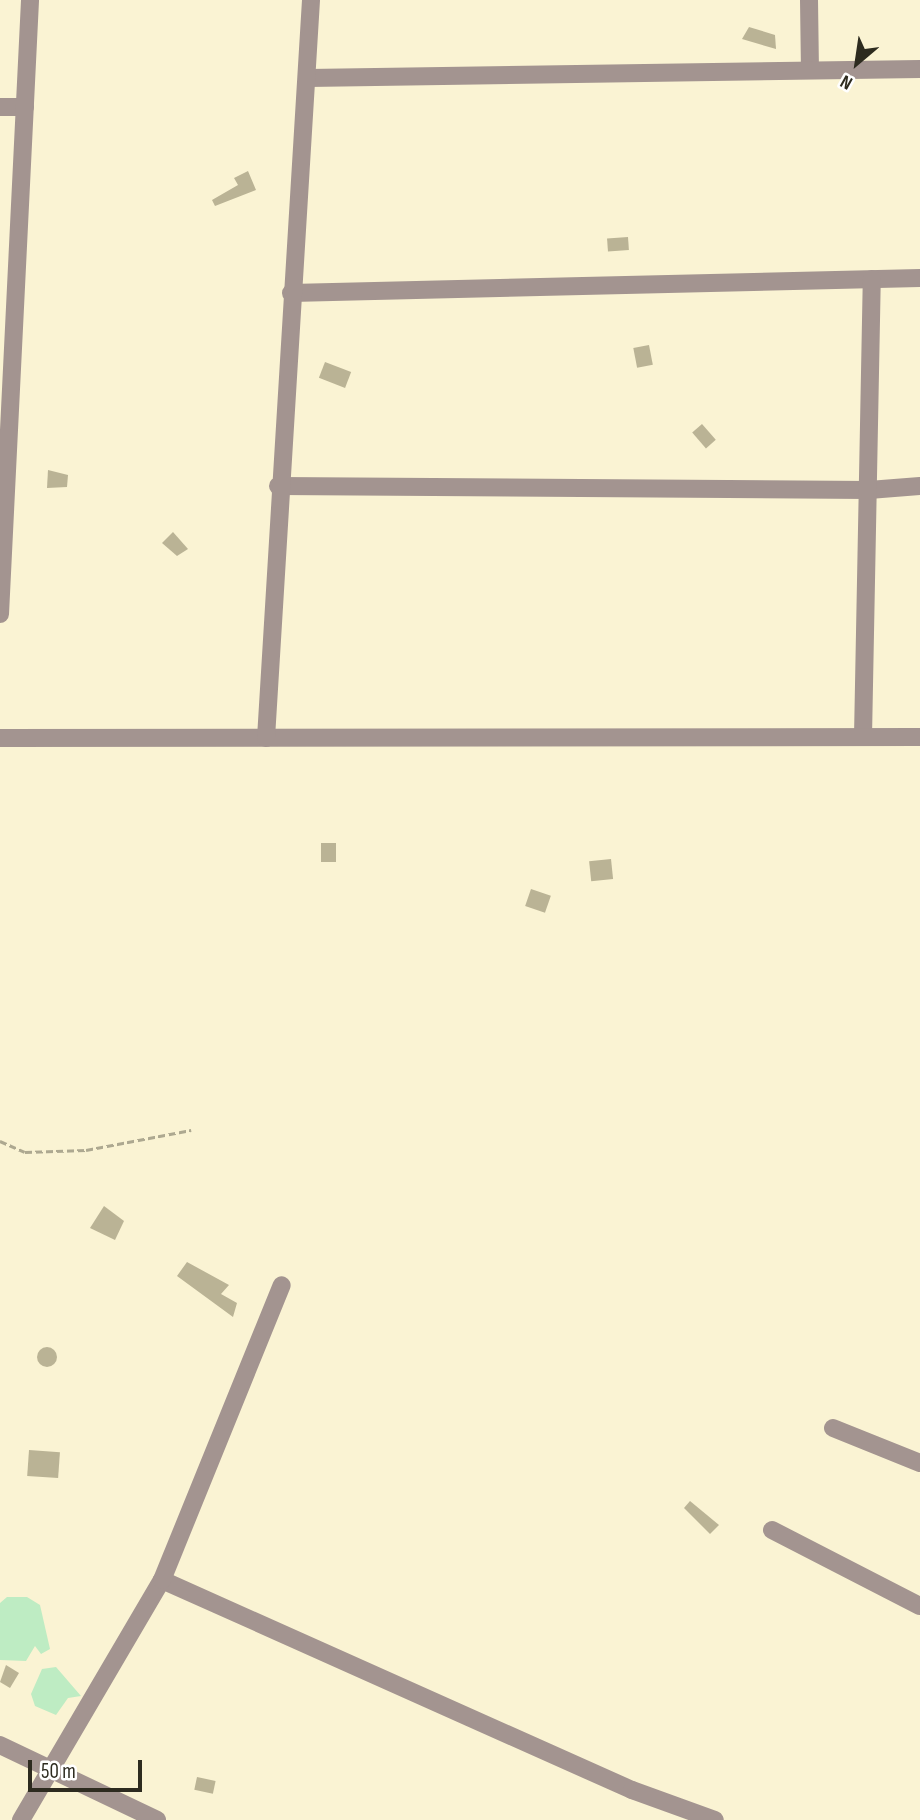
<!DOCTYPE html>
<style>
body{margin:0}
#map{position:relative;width:920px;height:1820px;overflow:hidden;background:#faf3d3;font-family:"Sofia Sans Condensed",sans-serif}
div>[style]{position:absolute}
.green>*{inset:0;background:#beecc3}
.building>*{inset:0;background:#bab395;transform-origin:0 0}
.round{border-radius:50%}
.path>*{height:2.5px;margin-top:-1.25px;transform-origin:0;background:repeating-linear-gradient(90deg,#ada890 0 7px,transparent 0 10.5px)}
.minor>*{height:18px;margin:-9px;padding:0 9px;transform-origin:9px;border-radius:9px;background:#a39490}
span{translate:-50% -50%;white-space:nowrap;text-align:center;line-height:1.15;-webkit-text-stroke:5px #fff;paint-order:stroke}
.north{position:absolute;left:822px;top:28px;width:70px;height:70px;-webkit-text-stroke:5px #fff;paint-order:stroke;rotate:209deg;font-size:19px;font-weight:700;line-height:28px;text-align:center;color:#2d2b1f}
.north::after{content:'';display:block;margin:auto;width:24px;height:32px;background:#2d2b1f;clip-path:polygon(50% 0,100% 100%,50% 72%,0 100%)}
.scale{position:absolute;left:28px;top:1760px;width:114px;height:32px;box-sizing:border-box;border:4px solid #2d2b1f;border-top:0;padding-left:9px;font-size:21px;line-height:24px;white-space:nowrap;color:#2d2b1f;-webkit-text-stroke:5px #fff;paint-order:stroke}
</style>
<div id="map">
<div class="green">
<div style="clip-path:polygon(7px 1597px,27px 1597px,40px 1605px,50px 1649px,41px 1654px,35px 1646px,26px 1661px,0 1660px,0 1603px)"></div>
<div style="clip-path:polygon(56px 1667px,81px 1696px,68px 1698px,56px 1715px,35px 1706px,31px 1694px,42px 1669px)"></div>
</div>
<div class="building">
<div style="clip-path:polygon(749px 27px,775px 35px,776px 49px,742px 39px)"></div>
<div style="clip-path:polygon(248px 171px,256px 190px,215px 206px,212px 200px,238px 185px,234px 178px)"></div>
<div style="left:628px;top:237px;width:13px;height:21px;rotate:86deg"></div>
<div style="left:649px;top:345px;width:20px;height:16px;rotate:79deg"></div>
<div style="left:325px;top:362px;width:28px;height:17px;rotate:21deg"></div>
<div style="left:702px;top:424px;width:21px;height:13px;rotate:49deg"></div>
<div style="clip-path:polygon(48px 470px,68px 475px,67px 487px,47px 488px)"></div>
<div style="clip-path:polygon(173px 532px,188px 549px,177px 556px,162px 543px)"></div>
<div style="left:321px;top:843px;width:15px;height:19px"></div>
<div style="left:611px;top:859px;width:20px;height:22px;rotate:84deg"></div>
<div style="left:531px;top:889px;width:21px;height:18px;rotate:19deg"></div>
<div style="clip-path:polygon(104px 1206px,124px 1221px,115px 1240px,90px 1228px)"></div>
<div style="clip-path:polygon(187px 1262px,229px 1285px,221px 1294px,237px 1303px,233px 1317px,177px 1276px)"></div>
<div class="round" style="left:37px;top:1347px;width:20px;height:20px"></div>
<div style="left:29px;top:1450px;width:31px;height:26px;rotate:4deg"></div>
<div style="clip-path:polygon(690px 1501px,719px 1525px,710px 1534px,684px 1508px)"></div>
<div style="clip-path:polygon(6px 1665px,19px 1673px,10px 1688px,0 1682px)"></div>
<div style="left:197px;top:1777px;width:19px;height:13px;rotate:12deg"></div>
</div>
<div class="path">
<div style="left:0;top:1141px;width:27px;rotate:24deg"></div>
<div style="left:25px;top:1152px;width:61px;rotate:-1.9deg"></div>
<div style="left:86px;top:1150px;width:107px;rotate:-10.8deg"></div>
</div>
<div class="minor">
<div style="left:809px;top:0;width:70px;rotate:89.2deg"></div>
<div style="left:308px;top:78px;width:612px;rotate:-0.84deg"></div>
<div style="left:0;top:107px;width:25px"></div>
<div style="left:291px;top:293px;width:629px;rotate:-1.37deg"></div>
<div style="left:278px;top:486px;width:591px;rotate:0.39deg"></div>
<div style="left:869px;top:490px;width:51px;rotate:-4.5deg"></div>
<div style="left:0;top:614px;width:615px;rotate:-87.2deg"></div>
<div style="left:863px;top:737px;width:458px;rotate:-88.9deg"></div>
<div style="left:0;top:738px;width:920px;rotate:-0.06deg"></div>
<div style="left:266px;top:738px;width:739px;rotate:-86.51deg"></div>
<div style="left:833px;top:1428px;width:94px;rotate:21.9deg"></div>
<div style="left:772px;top:1530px;width:166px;rotate:27.2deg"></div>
<div style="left:162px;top:1580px;width:515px;rotate:24.08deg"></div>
<div style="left:632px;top:1790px;width:88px;rotate:19.9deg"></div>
<div style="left:0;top:1745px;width:174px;rotate:25.5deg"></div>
<div style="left:21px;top:1820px;width:278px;rotate:-59.6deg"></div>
<div style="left:162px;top:1580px;width:318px;rotate:-67.9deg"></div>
</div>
<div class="north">N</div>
<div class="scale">50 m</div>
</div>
